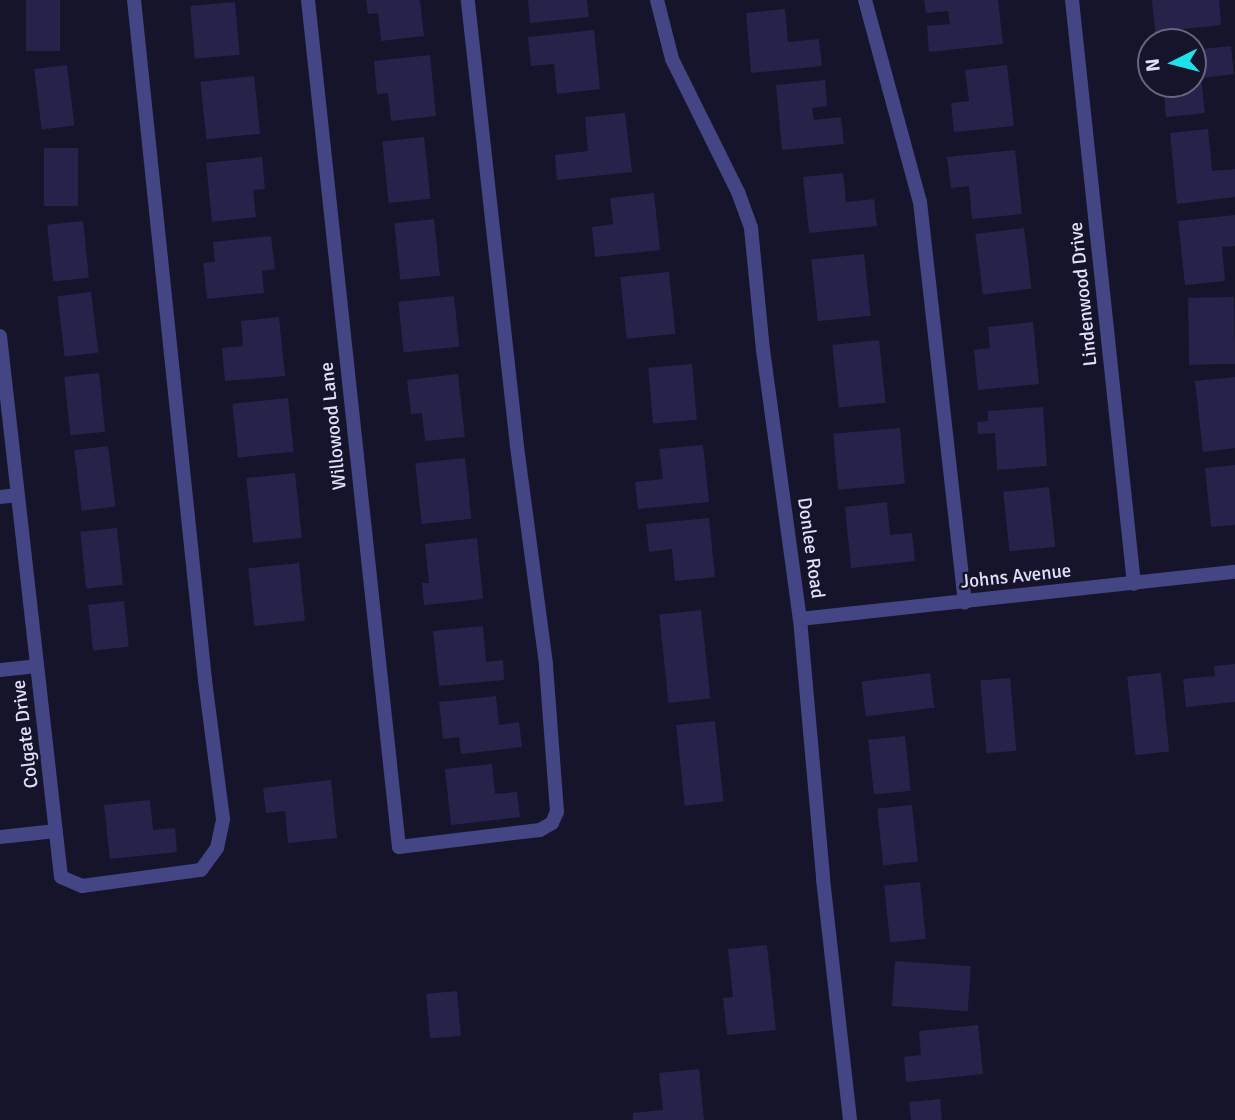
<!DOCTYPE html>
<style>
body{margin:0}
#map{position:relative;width:1235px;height:1120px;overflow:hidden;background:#16142a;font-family:Signika,sans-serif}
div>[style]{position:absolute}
.building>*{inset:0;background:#272249;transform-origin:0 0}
.lane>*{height:14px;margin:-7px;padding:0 7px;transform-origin:7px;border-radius:7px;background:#444584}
.street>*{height:14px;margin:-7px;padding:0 7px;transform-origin:7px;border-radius:7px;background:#444584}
span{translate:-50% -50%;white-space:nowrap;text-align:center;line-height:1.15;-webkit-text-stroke:5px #16142a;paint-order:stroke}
.street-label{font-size:19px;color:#e1e0fc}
.north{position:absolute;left:1137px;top:28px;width:70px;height:70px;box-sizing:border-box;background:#16142a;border:2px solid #67667e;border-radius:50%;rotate:264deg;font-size:19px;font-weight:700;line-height:28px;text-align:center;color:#e1e0fc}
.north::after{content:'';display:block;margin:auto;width:24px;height:32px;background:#1ee2ea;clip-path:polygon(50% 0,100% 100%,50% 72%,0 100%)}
</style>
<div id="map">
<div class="building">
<div style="left:26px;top:0;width:34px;height:51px"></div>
<div style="clip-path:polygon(366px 0,420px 0,424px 36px,381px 41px,378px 13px,368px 14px)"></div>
<div style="clip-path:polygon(528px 0,587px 0,589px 17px,530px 23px)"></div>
<div style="clip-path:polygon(924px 0,998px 0,1003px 44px,929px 52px,927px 26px,950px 24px,948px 11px,926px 13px)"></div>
<div style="clip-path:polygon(1152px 0,1219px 0,1221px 25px,1155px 32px)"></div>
<div style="left:235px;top:2px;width:53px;height:45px;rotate:85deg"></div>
<div style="clip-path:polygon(785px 9px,788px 42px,819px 39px,822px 66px,751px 73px,746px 13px)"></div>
<div style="clip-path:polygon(594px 30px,600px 89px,557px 94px,554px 64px,531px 66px,528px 37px)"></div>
<div style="clip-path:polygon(1231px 46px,1234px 74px,1201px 78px,1205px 113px,1166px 117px,1163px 84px,1193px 84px,1193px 50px)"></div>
<div style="clip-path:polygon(430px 55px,436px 116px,391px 121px,388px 93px,377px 94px,374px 61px)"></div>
<div style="left:67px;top:65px;width:61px;height:33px;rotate:83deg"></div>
<div style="clip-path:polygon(1007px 65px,1014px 126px,954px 132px,951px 103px,969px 101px,965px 70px)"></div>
<div style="left:254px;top:76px;width:58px;height:54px;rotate:84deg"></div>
<div style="clip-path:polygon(825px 80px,827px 106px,812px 108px,814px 120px,841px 117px,844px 144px,782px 150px,776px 85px)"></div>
<div style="clip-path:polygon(625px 113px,632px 172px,557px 180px,555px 155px,588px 151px,585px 117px)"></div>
<div style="clip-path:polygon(1208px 129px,1212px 171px,1235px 169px,1235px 197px,1177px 204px,1170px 133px)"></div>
<div style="left:424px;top:137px;width:62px;height:42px;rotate:84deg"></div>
<div style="left:44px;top:148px;width:34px;height:58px"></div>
<div style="clip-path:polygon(1015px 150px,1022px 214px,972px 219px,969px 186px,951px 188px,947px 157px)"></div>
<div style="clip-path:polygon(262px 157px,265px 189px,253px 190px,256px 217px,212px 222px,206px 163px)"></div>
<div style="clip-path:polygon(843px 173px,846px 202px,874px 199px,877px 226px,809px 233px,803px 177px)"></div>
<div style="clip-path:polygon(654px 193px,660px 250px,595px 257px,592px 227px,613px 224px,610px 198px)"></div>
<div style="clip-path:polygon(1235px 215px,1235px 246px,1222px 247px,1225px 281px,1185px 285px,1178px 221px)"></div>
<div style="left:434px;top:219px;width:57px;height:40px;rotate:84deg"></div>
<div style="left:83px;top:221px;width:57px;height:36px;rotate:84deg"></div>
<div style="left:1024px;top:228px;width:61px;height:49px;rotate:83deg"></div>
<div style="clip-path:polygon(271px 236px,275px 269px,262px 271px,264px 293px,207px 299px,203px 263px,215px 262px,213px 242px)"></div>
<div style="left:864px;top:254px;width:62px;height:53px;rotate:84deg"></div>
<div style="left:669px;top:272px;width:62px;height:49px;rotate:84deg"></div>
<div style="left:91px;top:292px;width:61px;height:34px;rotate:83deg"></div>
<div style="left:454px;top:296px;width:51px;height:56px;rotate:84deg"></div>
<div style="left:1234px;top:297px;width:67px;height:46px;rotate:89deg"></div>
<div style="clip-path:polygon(279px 317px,285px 376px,225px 381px,222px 348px,243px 346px,241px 321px)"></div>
<div style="clip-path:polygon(1033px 322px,1039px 384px,978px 390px,974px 350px,990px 348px,988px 327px)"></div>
<div style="left:879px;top:340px;width:63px;height:47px;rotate:84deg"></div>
<div style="left:692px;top:364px;width:56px;height:44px;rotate:85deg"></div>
<div style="left:99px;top:373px;width:59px;height:35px;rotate:84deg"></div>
<div style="clip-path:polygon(458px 374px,465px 437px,425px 441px,422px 413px,411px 414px,407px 380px)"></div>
<div style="clip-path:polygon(1235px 377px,1235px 448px,1203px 452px,1195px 381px)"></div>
<div style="left:288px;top:398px;width:54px;height:56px;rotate:84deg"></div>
<div style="clip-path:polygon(1043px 407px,1047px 466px,997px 470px,995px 433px,978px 434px,977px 422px,988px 421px,988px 411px)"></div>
<div style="left:900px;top:428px;width:56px;height:67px;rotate:85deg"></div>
<div style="clip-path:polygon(703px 445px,709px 502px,638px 509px,635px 482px,663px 479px,659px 449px)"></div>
<div style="left:108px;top:446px;width:61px;height:34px;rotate:83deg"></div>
<div style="left:465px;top:458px;width:61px;height:50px;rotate:84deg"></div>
<div style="clip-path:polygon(1235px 465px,1235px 525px,1211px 527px,1205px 468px)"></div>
<div style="left:295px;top:473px;width:65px;height:49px;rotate:84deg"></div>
<div style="left:1049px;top:487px;width:60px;height:46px;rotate:84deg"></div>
<div style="clip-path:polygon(887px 502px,890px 535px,912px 533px,915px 561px,851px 568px,845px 507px)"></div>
<div style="clip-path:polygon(709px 518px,715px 577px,675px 581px,672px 549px,649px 552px,646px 524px)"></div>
<div style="left:117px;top:528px;width:57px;height:37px;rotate:84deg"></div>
<div style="clip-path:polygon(477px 538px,483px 599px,424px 605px,422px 583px,429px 583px,425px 544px)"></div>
<div style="left:299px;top:563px;width:58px;height:51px;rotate:84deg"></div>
<div style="left:124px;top:601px;width:46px;height:36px;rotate:84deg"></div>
<div style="left:701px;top:610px;width:89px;height:42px;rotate:84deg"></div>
<div style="clip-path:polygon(483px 626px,486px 662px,503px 660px,504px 680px,439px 686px,433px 631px)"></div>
<div style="clip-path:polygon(1235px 664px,1235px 702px,1186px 707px,1183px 679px,1215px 676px,1214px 666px)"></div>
<div style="left:930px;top:673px;width:35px;height:69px;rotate:83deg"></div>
<div style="left:1161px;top:673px;width:79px;height:34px;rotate:84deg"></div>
<div style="left:1010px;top:678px;width:73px;height:30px;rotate:85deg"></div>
<div style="clip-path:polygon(496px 696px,499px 725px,519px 722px,522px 747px,461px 754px,459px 737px,443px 739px,439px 702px)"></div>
<div style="left:715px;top:721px;width:81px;height:39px;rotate:84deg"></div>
<div style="left:905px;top:736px;width:55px;height:37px;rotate:84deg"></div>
<div style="clip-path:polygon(492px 764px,495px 794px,517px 792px,520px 817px,451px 825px,445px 769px)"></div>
<div style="clip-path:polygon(331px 780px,337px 838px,288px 843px,285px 811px,266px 813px,263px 788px)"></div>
<div style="clip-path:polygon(150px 800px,153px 830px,175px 828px,177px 852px,110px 859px,104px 805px)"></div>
<div style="left:912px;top:805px;width:57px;height:35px;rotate:84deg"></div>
<div style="left:920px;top:882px;width:57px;height:36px;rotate:84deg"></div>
<div style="clip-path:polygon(767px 945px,776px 1030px,727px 1035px,723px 998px,733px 997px,728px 949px)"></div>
<div style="left:895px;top:961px;width:76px;height:45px;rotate:4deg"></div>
<div style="left:457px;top:991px;width:45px;height:31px;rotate:85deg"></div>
<div style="clip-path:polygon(978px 1025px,983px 1074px,906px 1082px,904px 1057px,921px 1055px,919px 1031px)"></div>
<div style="clip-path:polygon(699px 1069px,704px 1120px,633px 1120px,633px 1113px,663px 1110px,659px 1073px)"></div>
<div style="clip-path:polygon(940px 1099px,942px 1120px,911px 1120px,909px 1102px)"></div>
</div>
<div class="lane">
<div style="left:865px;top:0;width:209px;rotate:74.8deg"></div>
<div style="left:920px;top:202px;width:403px;rotate:83.6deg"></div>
<div style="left:0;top:670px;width:37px;rotate:-6deg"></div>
<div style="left:399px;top:847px;width:142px;rotate:-6.9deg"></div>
<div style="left:540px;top:830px;width:14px;rotate:-30deg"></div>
<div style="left:552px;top:823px;width:12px;rotate:-66deg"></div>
<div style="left:557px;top:812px;width:148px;rotate:-94.3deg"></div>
<div style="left:546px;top:664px;width:220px;rotate:-97.6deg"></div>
<div style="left:517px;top:446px;width:449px;rotate:-96.3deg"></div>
<div style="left:61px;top:877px;width:23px;rotate:23deg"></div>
<div style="left:82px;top:886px;width:120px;rotate:-7.7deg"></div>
<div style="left:201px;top:870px;width:27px;rotate:-54deg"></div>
<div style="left:217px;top:848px;width:30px;rotate:-78deg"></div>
<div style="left:223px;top:819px;width:140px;rotate:-97.4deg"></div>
<div style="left:205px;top:680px;width:684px;rotate:-95.96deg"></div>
</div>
<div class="street">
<div style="left:308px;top:0;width:852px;rotate:83.87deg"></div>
<div style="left:657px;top:0;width:61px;rotate:75.7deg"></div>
<div style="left:672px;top:59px;width:148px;rotate:63.6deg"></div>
<div style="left:738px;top:192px;width:38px;rotate:70deg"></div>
<div style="left:751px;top:228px;width:123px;rotate:84.4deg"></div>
<div style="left:763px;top:350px;width:272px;rotate:82.2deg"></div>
<div style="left:800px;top:619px;width:261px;rotate:84.9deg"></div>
<div style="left:823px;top:879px;width:243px;rotate:83.6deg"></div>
<div style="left:1072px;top:0;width:587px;rotate:83.94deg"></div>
<div style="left:0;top:336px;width:544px;rotate:83.57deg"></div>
<div style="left:0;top:497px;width:17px;rotate:-7deg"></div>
<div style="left:800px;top:619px;width:438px;rotate:-6.2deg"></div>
<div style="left:0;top:837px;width:56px;rotate:-6.1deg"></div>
</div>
<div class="street-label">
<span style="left:1084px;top:294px;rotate:-96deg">Lindenwood Drive</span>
<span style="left:334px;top:426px;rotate:-96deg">Willowood Lane</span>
<span style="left:810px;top:548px;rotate:82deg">Donlee Road</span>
<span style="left:1016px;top:577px;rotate:-6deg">Johns Avenue</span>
<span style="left:26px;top:734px;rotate:-97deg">Colgate Drive</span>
</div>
<div class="north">N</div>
</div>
